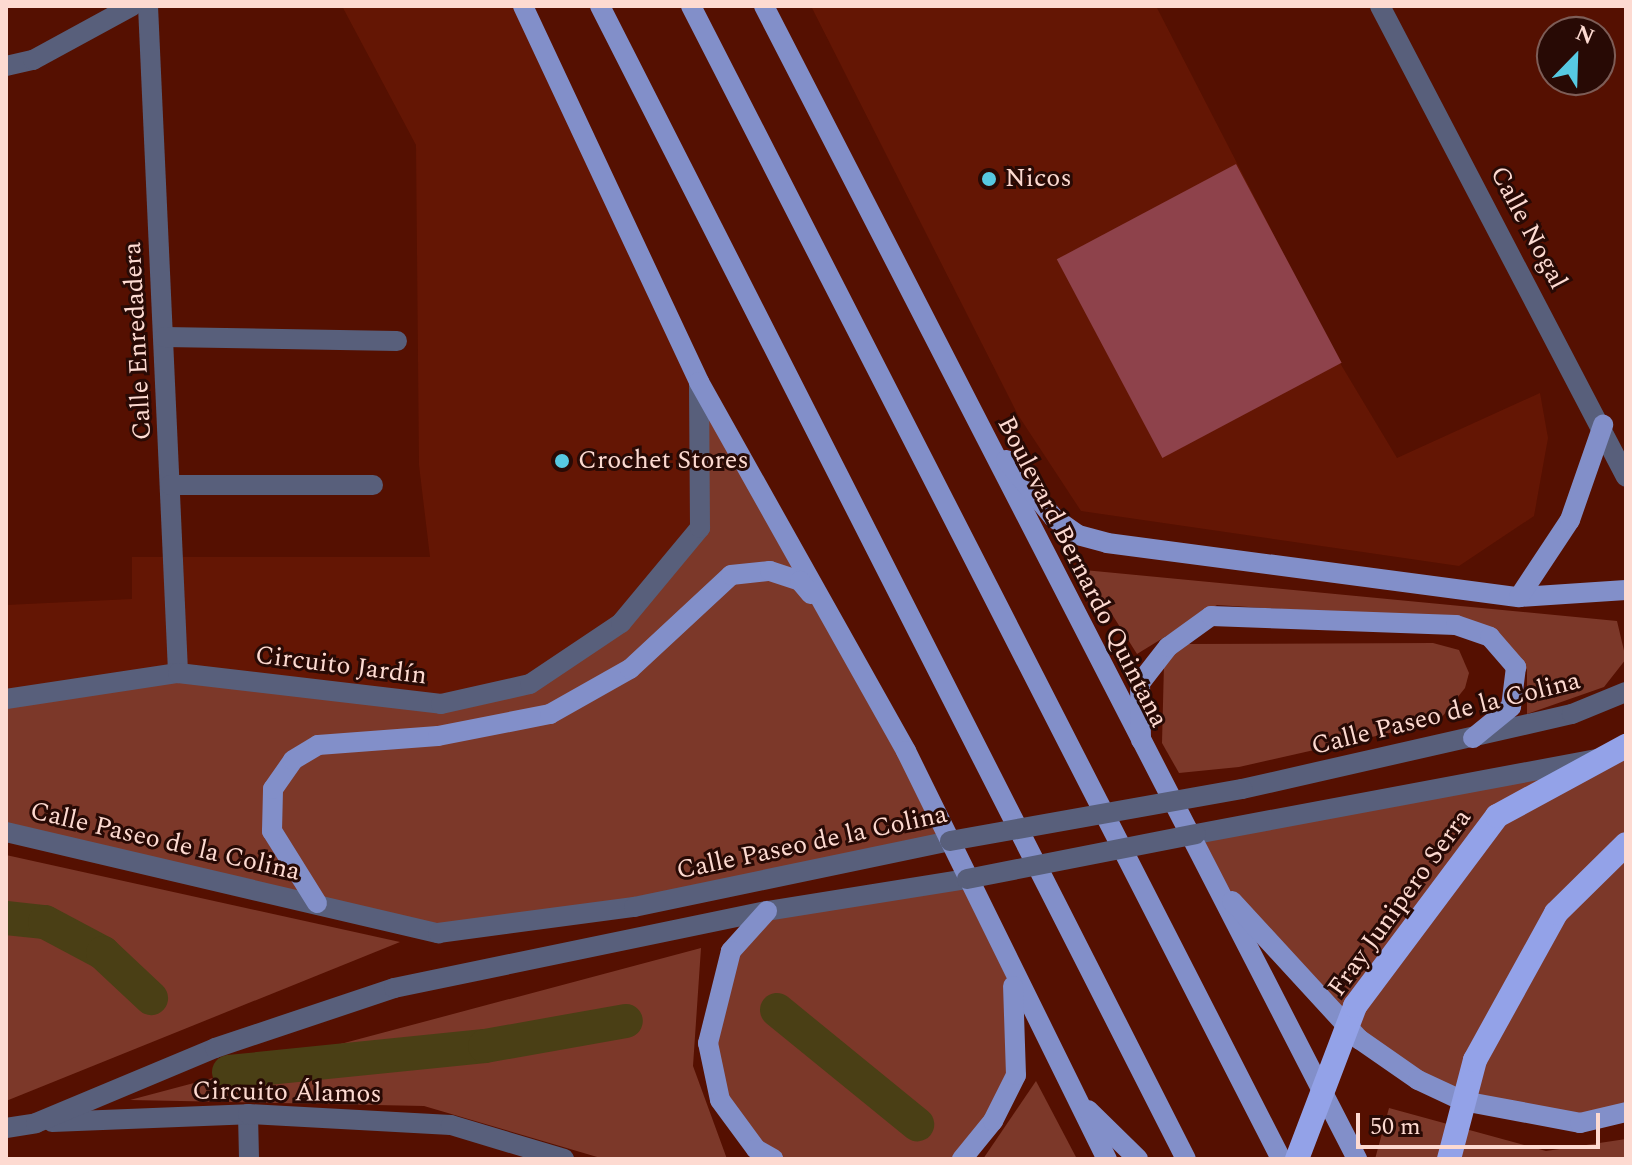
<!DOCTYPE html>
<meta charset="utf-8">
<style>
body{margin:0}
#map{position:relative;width:1632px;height:1165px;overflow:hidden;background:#551001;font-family:Spectral,serif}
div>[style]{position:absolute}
.built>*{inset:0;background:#641604}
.green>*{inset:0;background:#7c3829}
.canal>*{height:34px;margin:-17px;padding:0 17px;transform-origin:17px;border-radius:17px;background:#4a3f15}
.building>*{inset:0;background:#8e424b;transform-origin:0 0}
.minor>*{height:20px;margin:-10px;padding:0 10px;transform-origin:10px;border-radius:10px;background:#585f7b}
.major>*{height:20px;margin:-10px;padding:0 10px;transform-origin:10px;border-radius:10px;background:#828fc9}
.minor-bridge>*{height:20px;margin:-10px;padding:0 10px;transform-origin:10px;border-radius:10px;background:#585f7b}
.highway-bridge>*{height:24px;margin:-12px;padding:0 12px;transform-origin:12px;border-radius:12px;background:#93a2e8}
.dots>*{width:22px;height:22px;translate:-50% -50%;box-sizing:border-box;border:4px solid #280a05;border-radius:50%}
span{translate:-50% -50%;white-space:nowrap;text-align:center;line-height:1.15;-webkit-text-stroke:6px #280a05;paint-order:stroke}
.poi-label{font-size:26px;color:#fddad1}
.left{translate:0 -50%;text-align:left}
.street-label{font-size:26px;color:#fddad1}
.frame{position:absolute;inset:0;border:8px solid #fddad1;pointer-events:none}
.north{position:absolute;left:1536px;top:16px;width:80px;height:80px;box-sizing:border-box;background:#280a05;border:2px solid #7d5d57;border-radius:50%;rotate:23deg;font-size:22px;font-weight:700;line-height:32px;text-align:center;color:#fddad1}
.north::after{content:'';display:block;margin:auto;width:28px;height:36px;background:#57c9e2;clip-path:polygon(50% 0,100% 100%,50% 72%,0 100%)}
.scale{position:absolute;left:1356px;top:1113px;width:244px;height:36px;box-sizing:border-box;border:4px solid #fddad1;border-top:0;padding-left:10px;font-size:24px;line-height:28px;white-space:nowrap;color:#fddad1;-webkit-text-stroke:6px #280a05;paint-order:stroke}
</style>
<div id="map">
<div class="built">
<div style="clip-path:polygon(342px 6px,523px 6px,699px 382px,700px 528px,621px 623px,530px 684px,441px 704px,6px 699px,6px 605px,132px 599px,132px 557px,430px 557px,419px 465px,416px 145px)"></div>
<div style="clip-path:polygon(811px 6px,1156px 6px,1340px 363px,1397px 458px,1540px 393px,1548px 438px,1534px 516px,1459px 566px,1081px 511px,1018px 415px)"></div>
</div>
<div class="green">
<div style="clip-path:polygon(699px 382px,950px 840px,438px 933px,6px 832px,6px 699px,178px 673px,441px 704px,530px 684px,621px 623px,700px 528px)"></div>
<div style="clip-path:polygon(1084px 570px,1617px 621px,1626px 659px,1604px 687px,1527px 714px,1527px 670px,1497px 632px,1471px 621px,1217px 605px,1137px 654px)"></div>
<div style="clip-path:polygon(1433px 643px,1459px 650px,1469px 673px,1465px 688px,1438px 722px,1239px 767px,1179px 773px,1162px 743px,1164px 664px,1184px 644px)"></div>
<div style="clip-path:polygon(1626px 753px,1626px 1112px,1580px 1123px,1463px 1101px,1358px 1039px,1210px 876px,1196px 834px)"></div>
<div style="clip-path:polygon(6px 855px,400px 942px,6px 1101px)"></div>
<div style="clip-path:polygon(967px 879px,1008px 962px,1016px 1075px,962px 1159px,773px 1159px,720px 1100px,708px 1043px,731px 951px,767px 911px)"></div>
<div style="clip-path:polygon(701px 948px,693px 1066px,727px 1159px,604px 1159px,424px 1106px,130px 1100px)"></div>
<div style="clip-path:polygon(1036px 1081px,1077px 1159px,983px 1159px)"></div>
<div style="clip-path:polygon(1389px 1108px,1546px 1151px,1626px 1139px,1626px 1159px,1375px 1159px)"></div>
</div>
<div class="canal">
<div style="left:6px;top:918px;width:39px;rotate:6deg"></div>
<div style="left:45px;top:922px;width:66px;rotate:28.1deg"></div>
<div style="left:103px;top:953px;width:66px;rotate:43.2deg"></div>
<div style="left:777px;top:1010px;width:181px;rotate:39.2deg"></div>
<div style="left:229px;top:1072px;width:257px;rotate:-5.8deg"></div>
<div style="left:485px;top:1046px;width:143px;rotate:-10.1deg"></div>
</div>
<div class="building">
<div style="left:1236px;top:164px;width:225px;height:203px;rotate:62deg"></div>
</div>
<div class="minor">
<div style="left:148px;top:6px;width:668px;rotate:87.42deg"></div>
<div style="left:1380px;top:6px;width:531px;rotate:62.42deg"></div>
<div style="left:6px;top:66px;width:28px;rotate:-13deg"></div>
<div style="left:33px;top:60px;width:113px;rotate:-28.6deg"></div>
<div style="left:164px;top:337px;width:233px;rotate:1deg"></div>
<div style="left:170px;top:485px;width:203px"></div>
<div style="left:6px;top:699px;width:174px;rotate:-8.6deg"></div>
<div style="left:178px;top:673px;width:265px;rotate:6.7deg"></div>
<div style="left:441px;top:704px;width:91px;rotate:-12.7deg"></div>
<div style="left:530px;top:684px;width:110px;rotate:-33.8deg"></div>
<div style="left:621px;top:623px;width:124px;rotate:-50.3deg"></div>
<div style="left:700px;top:528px;width:146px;rotate:-90.4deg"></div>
<div style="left:1242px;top:789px;width:338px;rotate:-12.8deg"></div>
<div style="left:1572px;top:714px;width:58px;rotate:-22.2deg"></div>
<div style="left:6px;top:832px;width:444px;rotate:13.2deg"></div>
<div style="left:438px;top:933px;width:198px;rotate:-7.6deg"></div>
<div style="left:634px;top:907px;width:323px;rotate:-11.8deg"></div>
<div style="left:1196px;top:834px;width:406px;rotate:-10.6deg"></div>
<div style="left:248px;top:1114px;width:45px;rotate:88.7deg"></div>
<div style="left:52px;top:1122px;width:196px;rotate:-2.3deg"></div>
<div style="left:248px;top:1114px;width:203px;rotate:3.1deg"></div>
<div style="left:451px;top:1125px;width:118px;rotate:16.7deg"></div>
<div style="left:6px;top:1128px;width:30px;rotate:-9deg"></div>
<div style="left:36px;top:1123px;width:194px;rotate:-22.7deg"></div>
<div style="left:215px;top:1048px;width:189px;rotate:-18.5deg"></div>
<div style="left:394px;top:988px;width:381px;rotate:-11.7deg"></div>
<div style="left:767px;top:911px;width:203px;rotate:-9.1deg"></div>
</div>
<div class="major">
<div style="left:523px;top:6px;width:415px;rotate:64.9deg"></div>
<div style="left:699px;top:382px;width:423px;rotate:60.7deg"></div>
<div style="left:906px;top:751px;width:455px;rotate:63.8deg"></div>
<div style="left:600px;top:6px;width:1293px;rotate:63.06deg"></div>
<div style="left:691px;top:6px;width:1295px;rotate:62.9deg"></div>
<div style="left:764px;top:6px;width:1297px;rotate:62.78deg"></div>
<div style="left:1006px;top:460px;width:75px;rotate:50.4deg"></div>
<div style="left:1054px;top:518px;width:29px;rotate:35deg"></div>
<div style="left:1078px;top:535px;width:30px;rotate:15deg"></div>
<div style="left:1107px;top:543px;width:416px;rotate:7.5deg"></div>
<div style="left:1519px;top:597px;width:107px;rotate:-3.7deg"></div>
<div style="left:1519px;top:597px;width:92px;rotate:-56.5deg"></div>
<div style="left:1570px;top:520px;width:101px;rotate:-70.8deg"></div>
<div style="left:1141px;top:740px;width:57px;rotate:-91deg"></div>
<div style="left:1140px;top:683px;width:46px;rotate:-52.1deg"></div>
<div style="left:1168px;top:647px;width:53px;rotate:-35.8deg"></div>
<div style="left:1211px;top:616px;width:245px;rotate:2.1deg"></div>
<div style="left:1456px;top:625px;width:36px;rotate:19deg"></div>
<div style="left:1490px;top:637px;width:40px;rotate:49deg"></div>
<div style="left:1516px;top:667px;width:40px;rotate:97.1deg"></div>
<div style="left:1511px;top:707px;width:49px;rotate:140.8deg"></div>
<div style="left:1232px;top:901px;width:188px;rotate:47.4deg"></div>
<div style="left:1359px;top:1039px;width:72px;rotate:34.8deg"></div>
<div style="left:1418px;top:1080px;width:50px;rotate:25deg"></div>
<div style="left:1463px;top:1101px;width:119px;rotate:10.6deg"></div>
<div style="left:1580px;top:1123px;width:47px;rotate:-13.4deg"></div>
<div style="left:317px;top:903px;width:85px;rotate:-122deg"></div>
<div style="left:272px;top:831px;width:42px;rotate:-88.6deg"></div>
<div style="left:273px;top:789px;width:35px;rotate:-55deg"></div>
<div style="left:293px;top:760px;width:29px;rotate:-31deg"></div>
<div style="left:318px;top:745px;width:120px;rotate:-4.3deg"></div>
<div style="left:438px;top:736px;width:114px;rotate:-11.1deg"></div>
<div style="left:550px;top:714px;width:92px;rotate:-29.4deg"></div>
<div style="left:630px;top:669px;width:138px;rotate:-42.9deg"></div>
<div style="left:731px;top:575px;width:39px;rotate:-6deg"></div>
<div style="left:770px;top:571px;width:32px;rotate:18deg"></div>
<div style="left:800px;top:581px;width:17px;rotate:50deg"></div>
<div style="left:767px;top:911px;width:54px;rotate:132deg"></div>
<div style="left:731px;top:951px;width:95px;rotate:104deg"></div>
<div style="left:708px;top:1043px;width:58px;rotate:78.1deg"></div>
<div style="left:720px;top:1100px;width:61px;rotate:53.7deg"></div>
<div style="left:756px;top:1149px;width:20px;rotate:30deg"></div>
<div style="left:1088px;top:1110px;width:70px;rotate:44.4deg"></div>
<div style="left:962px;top:1159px;width:49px;rotate:-50.8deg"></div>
<div style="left:993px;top:1121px;width:51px;rotate:-63.4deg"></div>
<div style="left:1016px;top:1075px;width:89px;rotate:-91.9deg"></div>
</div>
<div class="minor-bridge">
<div style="left:950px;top:841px;width:297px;rotate:-10.1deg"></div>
<div style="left:967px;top:879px;width:233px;rotate:-11.1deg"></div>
</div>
<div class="highway-bridge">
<div style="left:1297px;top:1159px;width:164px;rotate:-69.2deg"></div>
<div style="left:1355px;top:1006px;width:237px;rotate:-53.2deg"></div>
<div style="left:1497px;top:816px;width:147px;rotate:-28.5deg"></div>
<div style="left:1449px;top:1159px;width:102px;rotate:-75.3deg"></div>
<div style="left:1475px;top:1060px;width:168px;rotate:-61.1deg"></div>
<div style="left:1556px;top:913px;width:98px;rotate:-44.6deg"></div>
</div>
<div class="dots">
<div style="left:989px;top:179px;background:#57c9e2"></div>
<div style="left:562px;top:461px;background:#57c9e2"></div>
</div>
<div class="poi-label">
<span class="left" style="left:1005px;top:179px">Nicos</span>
<span class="left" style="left:578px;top:461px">Crochet Stores</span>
</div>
<div class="street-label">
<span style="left:1528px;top:228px;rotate:62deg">Calle Nogal</span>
<span style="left:138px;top:341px;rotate:-93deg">Calle Enredadera</span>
<span style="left:1082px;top:572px;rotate:63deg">Boulevard Bernardo Quintana</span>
<span style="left:341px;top:666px;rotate:7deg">Circuito Jardín</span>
<span style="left:1446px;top:714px;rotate:-14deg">Calle Paseo de la Colina</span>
<span style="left:165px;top:842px;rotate:13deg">Calle Paseo de la Colina</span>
<span style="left:812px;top:843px;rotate:-12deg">Calle Paseo de la Colina</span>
<span style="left:1400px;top:903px;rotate:-54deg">Fray Junipero Serra</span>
<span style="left:287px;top:1093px;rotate:1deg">Circuito Álamos</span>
</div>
<div class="frame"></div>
<div class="north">N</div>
<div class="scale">50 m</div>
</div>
